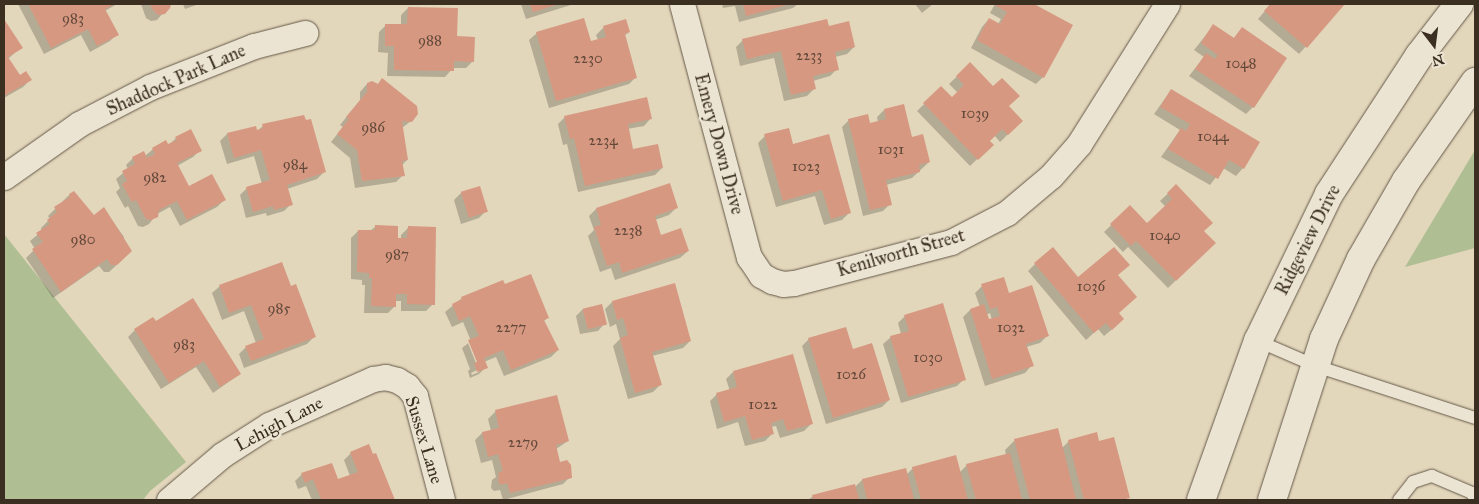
<!DOCTYPE html>
<style>
body{margin:0}
#map{position:relative;width:1479px;height:504px;overflow:hidden;background:#e2d6bb;font-family:"IM FELL Great Primer",serif}
div>[style]{position:absolute}
.green>*{inset:0;background:#b0be93}
.shadow>*{inset:0;background:#0003}
.building>*{inset:0;background:#d79881;transform-origin:0 0}
.roads{filter:drop-shadow(0 0 1px #655948) drop-shadow(0 0 1px #655948)}
.lane>*{height:12px;margin:-6px;padding:0 6px;transform-origin:6px;border-radius:6px;background:#ece4d3}
.street>*{height:25px;margin:-12.5px;padding:0 12.5px;transform-origin:12.5px;border-radius:12.5px;background:#ece4d3}
.secondary>*{height:28px;margin:-14px;padding:0 14px;transform-origin:14px;border-radius:14px;background:#ece4d3}
span{translate:-50% -50%;white-space:nowrap;text-align:center;line-height:1.15;-webkit-text-stroke:5px #ece4d3;paint-order:stroke}
.number-label{font-size:15px;color:#62493a}
.number-label span{-webkit-text-stroke-width:0}
.street-label{font-size:18px;color:#3b2f22}
.frame{position:absolute;inset:0;border:5px solid #3b2f22;pointer-events:none}
.north{position:absolute;left:1409px;top:20px;width:50px;height:50px;-webkit-text-stroke:4px #ece4d3;paint-order:stroke;rotate:165deg;font-size:14px;font-weight:700;line-height:20px;text-align:center;color:#3b2f22}
.north::after{content:'';display:block;margin:auto;width:18px;height:22px;background:#3b2f22;clip-path:polygon(50% 0,100% 100%,50% 72%,0 100%)}
</style>
<div id="map">
<div class="green">
<div style="clip-path:polygon(1475px 150px,1475px 248px,1405px 267px)"></div>
<div style="clip-path:polygon(4px 234px,186px 462px,150px 491px,143px 500px,4px 500px)"></div>
</div>
<div class="shadow">
<div style="clip-path:polygon(18px 4px,117px 4px,105px 11px,117px 34px,110px 41px,90px 52px,81px 35px,44px 54px)"></div>
<div style="clip-path:polygon(141px 4px,171px 4px,157px 20px,151px 21px,146px 18px)"></div>
<div style="clip-path:polygon(183px 4px,199px 4px,185px 9px)"></div>
<div style="clip-path:polygon(521px 4px,574px 4px,526px 19px)"></div>
<div style="clip-path:polygon(722px 4px,798px 4px,793px 8px,739px 22px,735px 6px,723px 8px)"></div>
<div style="clip-path:polygon(915px 4px,933px 4px,922px 13px)"></div>
<div style="clip-path:polygon(995px 4px,1032px 4px,1072px 26px,1043px 77px,1036px 84px,971px 48px,982px 27px,989px 19px,998px 24px,1001px 19px,990px 13px)"></div>
<div style="clip-path:polygon(1271px 4px,1344px 4px,1299px 54px,1258px 19px)"></div>
<div style="clip-path:polygon(408px 8px,456px 37px,473px 61px,466px 68px,453px 68px,445px 77px,387px 76px,388px 53px,378px 52px,379px 32px,386px 25px,401px 25px,401px 15px)"></div>
<div style="clip-path:polygon(4px 23px,21px 47px,8px 59px,20px 77px,30px 80px,23px 87px,4px 98px)"></div>
<div style="clip-path:polygon(1213px 26px,1233px 39px,1242px 29px,1253px 107px,1246px 114px,1189px 76px,1204px 57px,1194px 50px)"></div>
<div style="clip-path:polygon(603px 28px,629px 32px,624px 36px,636px 77px,629px 84px,549px 108px,529px 40px,537px 33px,590px 43px,598px 40px,596px 35px)"></div>
<div style="clip-path:polygon(828px 28px,854px 47px,847px 54px,835px 57px,837px 69px,830px 76px,813px 81px,815px 88px,807px 96px,784px 101px,774px 58px,740px 66px,736px 47px,743px 40px)"></div>
<div style="clip-path:polygon(970px 64px,1022px 121px,1000px 142px,994px 135px,988px 141px,992px 145px,970px 166px,917px 111px,941px 88px,952px 98px,958px 93px,949px 84px)"></div>
<div style="clip-path:polygon(382px 80px,411px 121px,402px 128px,407px 160px,402px 165px,403px 175px,396px 182px,355px 188px,350px 158px,331px 142px,343px 127px,340px 125px,360px 100px,360px 92px,367px 84px,377px 85px)"></div>
<div style="clip-path:polygon(1171px 90px,1258px 142px,1243px 168px,1236px 176px,1223px 168px,1210px 185px,1161px 157px,1180px 130px,1154px 114px)"></div>
<div style="clip-path:polygon(884px 110px,929px 162px,912px 178px,886px 185px,890px 204px,883px 211px,863px 216px,842px 127px,849px 120px,869px 124px,878px 122px,877px 117px)"></div>
<div style="clip-path:polygon(565px 117px,651px 118px,644px 126px,627px 129px,632px 150px,662px 168px,655px 175px,578px 192px,567px 144px,563px 145px,558px 124px)"></div>
<div style="clip-path:polygon(263px 126px,324px 172px,317px 179px,287px 189px,291px 204px,284px 211px,267px 216px,266px 213px,246px 218px,240px 195px,247px 188px,262px 184px,254px 156px,227px 164px,220px 141px,227px 134px,256px 132px)"></div>
<div style="clip-path:polygon(765px 136px,792px 145px,849px 213px,842px 220px,824px 225px,815px 196px,776px 207px,758px 143px)"></div>
<div style="clip-path:polygon(176px 138px,200px 150px,193px 157px,177px 166px,189px 188px,224px 200px,217px 207px,180px 226px,170px 207px,157px 214px,149px 224px,143px 227px,138px 226px,128px 206px,125px 208px,116px 192px,120px 188px,116px 179px,128px 169px,126px 165px,133px 158px,145px 156px,153px 149px,168px 146px)"></div>
<div style="clip-path:polygon(1176px 186px,1203px 231px,1214px 243px,1168px 288px,1128px 247px,1123px 252px,1104px 232px,1130px 207px,1147px 224px,1166px 207px,1160px 201px)"></div>
<div style="clip-path:polygon(461px 193px,486px 211px,479px 218px,461px 224px,454px 200px)"></div>
<div style="clip-path:polygon(69px 195px,94px 216px,104px 209px,124px 237px,122px 260px,109px 272px,104px 272px,99px 266px,53px 298px,26px 258px,35px 249px,30px 241px,42px 231px,41px 228px,50px 219px,48px 216px)"></div>
<div style="clip-path:polygon(677px 207px,669px 215px,655px 220px,660px 236px,688px 251px,680px 258px,615px 280px,611px 268px,600px 272px,588px 236px,594px 230px,589px 216px,596px 209px)"></div>
<div style="clip-path:polygon(375px 227px,397px 239px,401px 239px,401px 235px,408px 228px,433px 304px,426px 311px,401px 311px,401px 301px,395px 301px,395px 306px,388px 313px,364px 313px,365px 285px,362px 285px,362px 280px,351px 279px,351px 238px,358px 231px,370px 231px)"></div>
<div style="clip-path:polygon(1035px 264px,1078px 278px,1117px 276px,1116px 326px,1104px 336px,1098px 329px,1086px 340px,1028px 271px)"></div>
<div style="clip-path:polygon(220px 286px,314px 337px,307px 344px,244px 368px,239px 354px,246px 347px,256px 343px,244px 311px,222px 320px,212px 293px)"></div>
<div style="clip-path:polygon(evenodd,504px 286px,547px 318px,543px 322px,558px 350px,551px 357px,504px 376px,496px 357px,484px 362px,486px 367px,479px 374px,470px 378px,468px 371px,470px 369px,462px 348px,471px 341px,463px 322px,452px 327px,445px 312px,462px 298px,504px 286px,468px 343px,471px 343px,481px 367px,478px 368px,468px 343px,504px 286px,479px 369px,479px 372px,472px 375px,471px 373px,479px 369px)"></div>
<div style="clip-path:polygon(evenodd,982px 286px,1008px 294px,1047px 336px,1040px 343px,1026px 347px,1032px 365px,1025px 373px,985px 386px,963px 317px,970px 310px,980px 307px,975px 293px,982px 286px,990px 313px,992px 320px,988px 321px,986px 315px,990px 313px)"></div>
<div style="clip-path:polygon(612px 302px,690px 341px,683px 348px,652px 356px,660px 385px,653px 392px,628px 399px,613px 346px,620px 339px,616px 324px,610px 327px,605px 309px)"></div>
<div style="clip-path:polygon(583px 309px,605px 323px,598px 331px,580px 334px,576px 316px)"></div>
<div style="clip-path:polygon(905px 316px,964px 379px,957px 386px,901px 403px,883px 344px,891px 337px,901px 334px,898px 323px)"></div>
<div style="clip-path:polygon(156px 323px,240px 374px,213px 393px,196px 367px,161px 389px,128px 337px,135px 330px)"></div>
<div style="clip-path:polygon(809px 339px,852px 350px,889px 400px,882px 407px,826px 424px,802px 346px)"></div>
<div style="clip-path:polygon(733px 372px,811px 424px,804px 431px,780px 438px,776px 426px,771px 427px,772px 434px,765px 441px,745px 446px,738px 422px,717px 429px,710px 401px,717px 394px,730px 391px,726px 379px)"></div>
<div style="clip-path:polygon(556px 396px,568px 441px,556px 449px,559px 463px,570px 477px,563px 484px,503px 500px,500px 490px,494px 491px,491px 488px,492px 480px,496px 477px,492px 460px,481px 463px,475px 440px,482px 433px,491px 431px,488px 419px,495px 412px)"></div>
<div style="clip-path:polygon(1015px 440px,1062px 448px,1069px 441px,1098px 443px,1128px 497px,1125px 500px,808px 500px,813px 496px,854px 488px,862px 480px,906px 475px,913px 468px,959px 473px,967px 465px,1006px 455px,1005px 450px)"></div>
<div style="clip-path:polygon(351px 453px,376px 454px,394px 500px,312px 500px,306px 486px,298px 489px,295px 481px,302px 474px,338px 481px,350px 476px,344px 460px)"></div>
</div>
<div class="building">
<div style="clip-path:polygon(28px 4px,115px 4px,105px 9px,119px 35px,97px 46px,88px 29px,51px 48px)"></div>
<div style="clip-path:polygon(150px 4px,171px 4px,170px 8px,165px 14px,158px 15px,153px 10px)"></div>
<div style="clip-path:polygon(530px 4px,559px 4px,533px 12px)"></div>
<div style="clip-path:polygon(743px 4px,791px 4px,746px 16px)"></div>
<div style="clip-path:polygon(997px 4px,1034px 4px,1073px 25px,1044px 78px,977px 40px,989px 18px,1000px 24px,1007px 12px,996px 6px)"></div>
<div style="clip-path:polygon(1270px 4px,1345px 4px,1307px 48px,1264px 11px)"></div>
<div style="clip-path:polygon(408px 7px,458px 8px,457px 36px,475px 37px,474px 62px,454px 61px,454px 71px,394px 70px,394px 46px,385px 46px,385px 24px,407px 24px)"></div>
<div style="clip-path:polygon(584px 18px,591px 41px,606px 37px,603px 26px,626px 19px,630px 32px,625px 34px,637px 78px,556px 101px,536px 32px)"></div>
<div style="clip-path:polygon(4px 19px,23px 48px,8px 57px,20px 75px,26px 71px,32px 80px,4px 96px)"></div>
<div style="clip-path:polygon(827px 19px,829px 26px,849px 21px,855px 47px,835px 52px,839px 70px,813px 76px,816px 89px,791px 95px,781px 51px,747px 59px,742px 39px)"></div>
<div style="clip-path:polygon(1213px 24px,1234px 38px,1242px 27px,1287px 58px,1254px 108px,1195px 69px,1206px 53px,1215px 59px,1218px 55px,1201px 43px)"></div>
<div style="clip-path:polygon(970px 62px,993px 86px,1002px 78px,1020px 96px,1009px 106px,1023px 121px,1008px 135px,1002px 129px,990px 141px,994px 145px,978px 160px,923px 103px,941px 86px,952px 97px,964px 85px,956px 76px)"></div>
<div style="clip-path:polygon(382px 78px,417px 106px,418px 114px,412px 122px,402px 121px,408px 160px,402px 161px,405px 176px,362px 181px,357px 150px,337px 134px,349px 119px,346px 117px,367px 92px,367px 83px,372px 81px,378px 84px)"></div>
<div style="clip-path:polygon(1171px 89px,1260px 142px,1244px 169px,1229px 160px,1218px 179px,1168px 149px,1181px 128px,1186px 131px,1190px 124px,1160px 107px)"></div>
<div style="clip-path:polygon(647px 97px,652px 119px,628px 124px,633px 149px,658px 144px,663px 168px,585px 186px,574px 138px,570px 139px,564px 116px)"></div>
<div style="clip-path:polygon(904px 104px,912px 137px,923px 134px,930px 162px,919px 165px,920px 172px,886px 180px,892px 205px,870px 210px,848px 119px,868px 114px,870px 123px,886px 119px,884px 109px)"></div>
<div style="clip-path:polygon(304px 115px,306px 120px,311px 119px,326px 172px,287px 185px,293px 205px,274px 210px,273px 206px,253px 212px,246px 187px,270px 180px,261px 150px,234px 158px,227px 133px,256px 126px,257px 130px,263px 128px,262px 124px)"></div>
<div style="clip-path:polygon(789px 128px,793px 144px,829px 134px,851px 213px,831px 219px,822px 190px,783px 201px,764px 134px)"></div>
<div style="clip-path:polygon(191px 129px,202px 151px,177px 163px,189px 186px,212px 174px,226px 200px,187px 220px,177px 201px,159px 210px,158px 217px,151px 220px,146px 219px,136px 200px,132px 202px,122px 184px,127px 181px,122px 171px,135px 164px,132px 157px,144px 151px,147px 158px,155px 154px,152px 148px,166px 140px,168px 144px,177px 140px,175px 137px)"></div>
<div style="clip-path:polygon(670px 183px,678px 208px,655px 216px,661px 235px,681px 228px,689px 251px,622px 273px,619px 262px,607px 266px,594px 227px,601px 225px,596px 208px)"></div>
<div style="clip-path:polygon(1176px 184px,1213px 223px,1204px 231px,1216px 243px,1176px 281px,1136px 241px,1131px 246px,1110px 224px,1130px 205px,1147px 223px,1172px 199px,1167px 193px)"></div>
<div style="left:480px;top:186px;width:27px;height:20px;rotate:73deg"></div>
<div style="clip-path:polygon(74px 191px,94px 215px,104px 207px,132px 251px,117px 265px,111px 265px,107px 259px,61px 292px,32px 249px,43px 242px,36px 233px,50px 224px,47px 220px,57px 212px,54px 207px,70px 197px,69px 194px)"></div>
<div style="clip-path:polygon(375px 225px,398px 226px,398px 238px,407px 238px,408px 226px,436px 227px,435px 305px,407px 304px,407px 294px,396px 294px,396px 307px,371px 306px,372px 278px,369px 278px,369px 273px,357px 272px,358px 230px,375px 230px)"></div>
<div style="clip-path:polygon(1053px 247px,1078px 277px,1114px 247px,1130px 265px,1118px 275px,1137px 297px,1119px 313px,1124px 319px,1112px 330px,1106px 323px,1094px 333px,1034px 263px)"></div>
<div style="clip-path:polygon(282px 262px,291px 286px,296px 284px,316px 337px,251px 361px,245px 346px,264px 339px,251px 305px,229px 313px,219px 285px)"></div>
<div style="clip-path:polygon(531px 274px,549px 318px,544px 320px,559px 350px,511px 370px,503px 350px,484px 358px,488px 368px,477px 372px,474px 363px,477px 362px,468px 340px,479px 336px,470px 316px,459px 321px,452px 304px,462px 299px,461px 297px,503px 280px,505px 284px)"></div>
<div style="clip-path:polygon(1004px 277px,1009px 293px,1032px 285px,1049px 336px,1026px 344px,1034px 366px,992px 379px,970px 309px,984px 304px,989px 319px,1000px 316px,997px 307px,990px 309px,981px 284px)"></div>
<div style="clip-path:polygon(675px 283px,691px 341px,652px 352px,662px 385px,635px 393px,620px 338px,628px 335px,623px 318px,617px 320px,612px 301px)"></div>
<div style="clip-path:polygon(193px 298px,241px 374px,220px 387px,204px 361px,169px 383px,134px 329px,153px 317px,156px 321px)"></div>
<div style="clip-path:polygon(943px 303px,966px 380px,908px 397px,890px 336px,909px 331px,904px 315px)"></div>
<div style="left:602px;top:304px;width:21px;height:20px;rotate:76deg"></div>
<div style="clip-path:polygon(846px 327px,853px 349px,872px 343px,890px 400px,833px 418px,808px 338px)"></div>
<div style="clip-path:polygon(793px 354px,813px 424px,787px 431px,783px 419px,771px 423px,774px 434px,752px 440px,745px 416px,724px 422px,716px 393px,737px 387px,733px 371px)"></div>
<div style="clip-path:polygon(557px 395px,569px 441px,556px 445px,560px 462px,567px 460px,571px 465px,572px 478px,510px 493px,507px 483px,501px 485px,498px 481px,499px 472px,503px 471px,498px 454px,488px 457px,482px 432px,499px 428px,495px 410px)"></div>
<div style="clip-path:polygon(1058px 428px,1076px 500px,1030px 500px,1014px 439px)"></div>
<div style="clip-path:polygon(1097px 432px,1099px 441px,1114px 437px,1130px 498px,1119px 500px,1084px 500px,1068px 440px)"></div>
<div style="clip-path:polygon(369px 444px,373px 454px,376px 453px,395px 500px,317px 500px,321px 499px,313px 479px,305px 483px,301px 473px,332px 463px,338px 479px,358px 472px,350px 452px)"></div>
<div style="clip-path:polygon(1010px 453px,1022px 500px,976px 500px,966px 464px)"></div>
<div style="clip-path:polygon(956px 455px,968px 500px,921px 500px,912px 467px)"></div>
<div style="clip-path:polygon(906px 468px,914px 500px,867px 500px,862px 479px)"></div>
<div style="clip-path:polygon(855px 484px,859px 500px,813px 500px,812px 495px)"></div>
</div>
<div class="roads">
<div class="lane">
<div style="left:1258px;top:341px;width:63px;rotate:23.3deg"></div>
<div style="left:1316px;top:366px;width:167px;rotate:18.1deg"></div>
<div style="left:1399px;top:500px;width:23px;rotate:-52deg"></div>
<div style="left:1413px;top:482px;width:20px;rotate:-18deg"></div>
<div style="left:1432px;top:476px;width:43px;rotate:23deg"></div>
<div style="left:1472px;top:493px;width:7px;rotate:63deg"></div>
</div>
<div class="street">
<div style="left:682px;top:4px;width:262px;rotate:75.2deg"></div>
<div style="left:749px;top:257px;width:22px;rotate:56deg"></div>
<div style="left:761px;top:275px;width:13px;rotate:29deg"></div>
<div style="left:772px;top:281px;width:11px;rotate:15deg"></div>
<div style="left:783px;top:284px;width:11px;rotate:-5deg"></div>
<div style="left:794px;top:283px;width:162px;rotate:-14.6deg"></div>
<div style="left:951px;top:242px;width:63px;rotate:-27.4deg"></div>
<div style="left:1007px;top:213px;width:57px;rotate:-40.1deg"></div>
<div style="left:1051px;top:176px;width:43px;rotate:-48.8deg"></div>
<div style="left:1079px;top:144px;width:165px;rotate:-57.8deg"></div>
<div style="left:4px;top:177px;width:92px;rotate:-35.2deg"></div>
<div style="left:79px;top:124px;width:80px;rotate:-27.5deg"></div>
<div style="left:150px;top:87px;width:112px;rotate:-21.5deg"></div>
<div style="left:254px;top:46px;width:53px;rotate:-14.3deg"></div>
<div style="left:169px;top:500px;width:70px;rotate:-40.3deg"></div>
<div style="left:222px;top:455px;width:56px;rotate:-32.6deg"></div>
<div style="left:269px;top:425px;width:114px;rotate:-23.9deg"></div>
<div style="left:373px;top:379px;width:12px;rotate:-9deg"></div>
<div style="left:385px;top:377px;width:12px;rotate:14deg"></div>
<div style="left:397px;top:380px;width:12px;rotate:31deg"></div>
<div style="left:407px;top:386px;width:13px;rotate:51deg"></div>
<div style="left:415px;top:396px;width:107px;rotate:75.4deg"></div>
</div>
<div class="secondary">
<div style="left:1201px;top:500px;width:169px;rotate:-70.3deg"></div>
<div style="left:1258px;top:341px;width:163px;rotate:-64.2deg"></div>
<div style="left:1329px;top:194px;width:165px;rotate:-56.9deg"></div>
<div style="left:1419px;top:56px;width:66px;rotate:-52.4deg"></div>
<div style="left:1272px;top:500px;width:169px;rotate:-72.1deg"></div>
<div style="left:1324px;top:339px;width:88px;rotate:-65.2deg"></div>
<div style="left:1361px;top:259px;width:90px;rotate:-60deg"></div>
<div style="left:1406px;top:181px;width:121px;rotate:-55.1deg"></div>
</div>
</div>
<div class="number-label">
<span style="left:73px;top:19px">983</span>
<span style="left:430px;top:41px">988</span>
<span style="left:809px;top:56px">2233</span>
<span style="left:588px;top:59px">2230</span>
<span style="left:1241px;top:64px">1048</span>
<span style="left:975px;top:114px">1039</span>
<span style="left:373px;top:128px">986</span>
<span style="left:1213px;top:137px">1044</span>
<span style="left:603px;top:141px">2234</span>
<span style="left:891px;top:150px">1031</span>
<span style="left:295px;top:165px">984</span>
<span style="left:806px;top:167px">1023</span>
<span style="left:155px;top:178px">982</span>
<span style="left:628px;top:231px">2238</span>
<span style="left:1165px;top:236px">1040</span>
<span style="left:83px;top:240px">980</span>
<span style="left:397px;top:255px">987</span>
<span style="left:1091px;top:287px">1036</span>
<span style="left:279px;top:309px">985</span>
<span style="left:511px;top:328px">2277</span>
<span style="left:1011px;top:328px">1032</span>
<span style="left:184px;top:345px">983</span>
<span style="left:928px;top:358px">1030</span>
<span style="left:851px;top:375px">1026</span>
<span style="left:763px;top:405px">1022</span>
<span style="left:523px;top:443px">2279</span>
</div>
<div class="street-label">
<span style="left:176px;top:80px;rotate:-24deg">Shaddock Park Lane</span>
<span style="left:719px;top:144px;rotate:75deg">Emery Down Drive</span>
<span style="left:1308px;top:240px;rotate:-63deg">Ridgeview Drive</span>
<span style="left:901px;top:253px;rotate:-16deg">Kenilworth Street</span>
<span style="left:279px;top:424px;rotate:-28deg">Lehigh Lane</span>
<span style="left:424px;top:440px;rotate:73deg">Sussex Lane</span>
</div>
<div class="frame"></div>
<div class="north">N</div>
</div>
